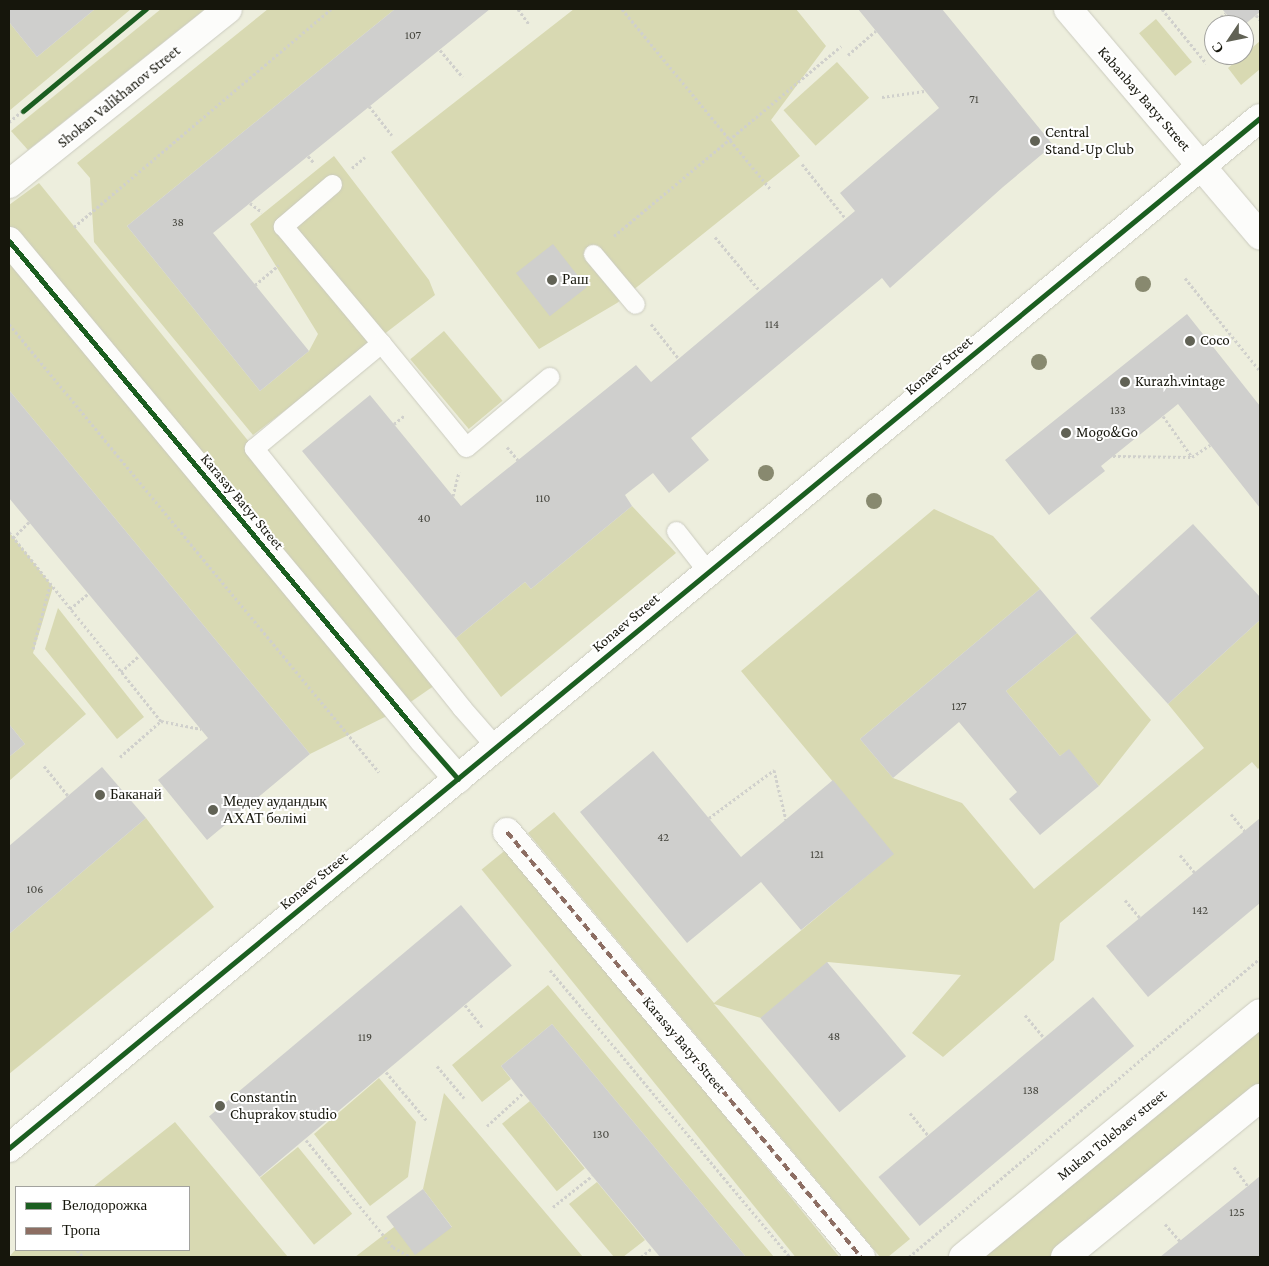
<!DOCTYPE html>
<meta charset="utf-8">
<style>
body{margin:0}
#map{position:relative;width:1269px;height:1266px;overflow:hidden;background:#edeedd;font-family:"Crimson Pro",serif}
div>[style]{position:absolute}
.green>*{inset:0;background:#d8d9b2;transform-origin:0 0}
.building>*{inset:0;background:#cfcfcd;transform-origin:0 0}
.path>*{height:3px;margin-top:-1.5px;transform-origin:0;background:repeating-linear-gradient(90deg,#d0d0cc 0 2.5px,transparent 0 5px)}
.roads{filter:drop-shadow(0 0 1px #cbcbbf) drop-shadow(0 0 1px #cbcbbf)}
.service>*{height:19px;margin:-9.5px;padding:0 9.5px;transform-origin:9.5px;border-radius:9.5px;background:#fcfcfa}
.pedestrian>*{height:28px;margin:-14px;padding:0 14px;transform-origin:14px;border-radius:14px;background:#fcfcfa}
.minor>*{height:28px;margin:-14px;padding:0 14px;transform-origin:14px;border-radius:14px;background:#fcfcfa}
.tertiary>*{height:28px;margin:-14px;padding:0 14px;transform-origin:14px;border-radius:14px;background:#fcfcfa}
.quiet>*{height:4px;margin-top:-2px;transform-origin:0;background:repeating-linear-gradient(90deg,#8d6e63 0 8px,transparent 0 12px)}
.cycleway>*{height:5px;margin:-2.5px;padding:0 2.5px;transform-origin:2.5px;border-radius:2.5px;background:#1b5e20}
.trees>*{width:16px;height:16px;margin:-8px;border-radius:50%;background:#88896f}
.dots>*{width:14px;height:14px;translate:-50% -50%;box-sizing:border-box;border:2px solid #fff;border-radius:50%}
span{translate:-50% -50%;white-space:nowrap;text-align:center;line-height:1.15;-webkit-text-stroke:4px #fff;paint-order:stroke}
.number-label{font-size:12px;color:#44443c}
.number-label span{-webkit-text-stroke-width:0}
.street-label{font-size:15px;color:#16160c}
.poi-label{font-size:15px;color:#16160c}
.left{translate:0 -50%;text-align:left}
.frame{position:absolute;inset:0;border:10px solid #16160c;pointer-events:none}
.legend{position:absolute;left:15px;top:1186px;width:175px;height:65px;box-sizing:border-box;background:#fff;border:1px solid #a2a29e;margin:0;padding:6px 9px;list-style:none;font-size:15px;color:#16160c}
.legend li{display:flex;align-items:center;gap:10px;height:25px}
.legend b{width:25px;border:1px solid #a2a29e}
.north{position:absolute;left:1204px;top:15px;width:50px;height:50px;box-sizing:border-box;background:#fff;border:1px solid #a2a29e;border-radius:50%;rotate:236deg;font-size:14px;font-weight:700;line-height:20px;text-align:center;color:#16160c}
.north::after{content:'';display:block;margin:auto;width:18px;height:22px;background:#616255;clip-path:polygon(50% 0,100% 100%,50% 72%,0 100%)}
</style>
<div id="map">
<div class="green">
<div style="clip-path:polygon(95px 9px,131px 9px,9px 111px,9px 22px,37px 57px)"></div>
<div style="clip-path:polygon(161px 9px,205px 9px,28px 150px,11px 131px)"></div>
<div style="clip-path:polygon(268px 9px,395px 9px,127px 226px,260px 391px,309px 351px,318px 334px,250px 224px,334px 156px,429px 280px,435px 295px,253px 435px,94px 242px,90px 178px,77px 163px)"></div>
<div style="clip-path:polygon(574px 9px,796px 9px,826px 46px,771px 120px,800px 156px,617px 303px,539px 349px,391px 152px)"></div>
<div style="left:1156px;top:19px;width:56px;height:22px;rotate:50deg"></div>
<div style="clip-path:polygon(1260px 41px,1260px 69px,1241px 85px,1228px 68px)"></div>
<div style="left:837px;top:62px;width:48px;height:72px;rotate:48deg"></div>
<div style="clip-path:polygon(39px 183px,254px 448px,441px 681px,399px 710px,310px 754px,9px 390px,9px 205px)"></div>
<div style="left:444px;top:331px;width:91px;height:44px;rotate:50deg"></div>
<div style="clip-path:polygon(632px 506px,676px 553px,501px 697px,456px 638px,525px 582px,531px 589px)"></div>
<div style="clip-path:polygon(934px 509px,993px 536px,1040px 589px,860px 739px,893px 778px,962px 803px,1034px 889px,1204px 748px,1168px 704px,1260px 620px,1260px 767px,1258px 769px,1252px 762px,1060px 923px,1054px 960px,943px 1057px,912px 1033px,961px 975px,828px 962px,761px 1018px,714px 1004px,910px 1239px,888px 1257px,880px 1257px,528px 833px,554px 812px,714px 1003px,893px 854px,741px 671px)"></div>
<div style="clip-path:polygon(9px 532px,53px 587px,33px 653px,86px 714px,9px 781px,9px 757px,25px 744px,9px 724px)"></div>
<div style="clip-path:polygon(58px 608px,144px 717px,117px 739px,45px 649px)"></div>
<div style="clip-path:polygon(1077px 633px,1151px 720px,1099px 786px,1069px 750px,1060px 756px,1006px 691px)"></div>
<div style="clip-path:polygon(146px 818px,214px 907px,9px 1074px,9px 934px)"></div>
<div style="left:508px;top:848px;width:529px;height:34px;rotate:51deg"></div>
<div style="clip-path:polygon(548px 985px,774px 1257px,746px 1257px,552px 1024px,501px 1066px,511px 1079px,482px 1102px,452px 1065px)"></div>
<div style="clip-path:polygon(1260px 1013px,1260px 1098px,1065px 1257px,963px 1257px)"></div>
<div style="clip-path:polygon(379px 1078px,416px 1122px,408px 1177px,370px 1206px,314px 1134px)"></div>
<div style="clip-path:polygon(444px 1093px,583px 1257px,355px 1257px,394px 1227px,452px 1227px,423px 1189px)"></div>
<div style="left:530px;top:1101px;width:87px;height:36px;rotate:51deg"></div>
<div style="clip-path:polygon(175px 1122px,288px 1257px,9px 1257px,16px 1249px,189px 1250px,189px 1187px,93px 1187px)"></div>
<div style="left:298px;top:1147px;width:86px;height:49px;rotate:51deg"></div>
<div style="clip-path:polygon(597px 1182px,645px 1240px,623px 1257px,614px 1257px,569px 1204px)"></div>
</div>
<div class="building">
<div style="clip-path:polygon(9px 9px,95px 9px,37px 57px,9px 22px)"></div>
<div style="clip-path:polygon(395px 9px,490px 9px,213px 233px,309px 351px,260px 391px,127px 226px)"></div>
<div style="clip-path:polygon(858px 9px,942px 9px,1053px 145px,1003px 187px,890px 288px,882px 278px,691px 438px,709px 460px,669px 493px,653px 473px,625px 495px,632px 506px,531px 589px,525px 582px,456px 638px,302px 451px,370px 395px,461px 506px,636px 365px,651px 382px,855px 211px,840px 193px,939px 108px)"></div>
<div style="clip-path:polygon(1222px 9px,1260px 9px,1260px 12px,1244px 25px,1236px 25px)"></div>
<div style="left:553px;top:244px;width:55px;height:47px;rotate:52deg"></div>
<div style="clip-path:polygon(1187px 314px,1260px 406px,1260px 508px,1178px 404px,1101px 466px,1105px 471px,1049px 515px,1005px 460px)"></div>
<div style="clip-path:polygon(9px 390px,310px 754px,207px 840px,158px 780px,208px 738px,9px 498px)"></div>
<div style="clip-path:polygon(1193px 524px,1260px 597px,1260px 620px,1168px 704px,1090px 618px)"></div>
<div style="clip-path:polygon(1040px 589px,1077px 633px,1006px 691px,1060px 756px,1069px 749px,1099px 786px,1040px 835px,1009px 799px,1017px 792px,959px 722px,893px 778px,860px 739px)"></div>
<div style="clip-path:polygon(9px 724px,25px 744px,9px 757px)"></div>
<div style="clip-path:polygon(653px 751px,741px 857px,833px 780px,894px 854px,801px 930px,761px 882px,687px 943px,580px 812px)"></div>
<div style="clip-path:polygon(102px 767px,146px 818px,9px 934px,9px 846px)"></div>
<div style="clip-path:polygon(1260px 818px,1260px 903px,1148px 997px,1106px 946px)"></div>
<div style="left:461px;top:905px;width:79px;height:329px;rotate:50deg"></div>
<div style="left:827px;top:962px;width:123px;height:87px;rotate:50deg"></div>
<div style="left:1093px;top:997px;width:64px;height:280px;rotate:50deg"></div>
<div style="clip-path:polygon(552px 1024px,746px 1257px,660px 1257px,523px 1093px,501px 1066px)"></div>
<div style="clip-path:polygon(1260px 1176px,1260px 1257px,1160px 1257px,1248px 1186px)"></div>
<div style="left:423px;top:1189px;width:48px;height:46px;rotate:53deg"></div>
</div>
<div class="path">
<div style="left:518px;top:9px;width:19px;rotate:54deg"></div>
<div style="left:622px;top:9px;width:234px;rotate:50.5deg"></div>
<div style="left:1162px;top:9px;width:70px;rotate:50.8deg"></div>
<div style="left:1256px;top:15px;width:6px;rotate:51deg"></div>
<div style="left:1213px;top:23px;width:16px;rotate:-38deg"></div>
<div style="left:440px;top:50px;width:35px;rotate:50deg"></div>
<div style="left:848px;top:55px;width:37px;rotate:-41deg"></div>
<div style="left:882px;top:97px;width:43px;rotate:-7.9deg"></div>
<div style="left:369px;top:106px;width:37px;rotate:52deg"></div>
<div style="left:9px;top:122px;width:178px;rotate:-39.5deg"></div>
<div style="left:308px;top:156px;width:9px;rotate:49deg"></div>
<div style="left:802px;top:164px;width:70px;rotate:51.3deg"></div>
<div style="left:352px;top:168px;width:17px;rotate:-40deg"></div>
<div style="left:250px;top:203px;width:15px;rotate:37deg"></div>
<div style="left:74px;top:227px;width:337px;rotate:-40.3deg"></div>
<div style="left:614px;top:236px;width:296px;rotate:-39.9deg"></div>
<div style="left:715px;top:237px;width:70px;rotate:50.2deg"></div>
<div style="left:1185px;top:278px;width:119px;rotate:51.1deg"></div>
<div style="left:255px;top:285px;width:31px;rotate:-40deg"></div>
<div style="left:9px;top:324px;width:581px;rotate:50.45deg"></div>
<div style="left:651px;top:324px;width:45px;rotate:51.3deg"></div>
<div style="left:1163px;top:416px;width:50px;rotate:54.7deg"></div>
<div style="left:1192px;top:457px;width:22px;rotate:-34deg"></div>
<div style="left:394px;top:424px;width:14px;rotate:-39deg"></div>
<div style="left:507px;top:447px;width:17px;rotate:50deg"></div>
<div style="left:1113px;top:456px;width:79px;rotate:0.7deg"></div>
<div style="left:453px;top:496px;width:25px;rotate:-76deg"></div>
<div style="left:9px;top:532px;width:243px;rotate:51.2deg"></div>
<div style="left:161px;top:721px;width:41px;rotate:11.3deg"></div>
<div style="left:13px;top:538px;width:23px;rotate:-45deg"></div>
<div style="left:70px;top:609px;width:23px;rotate:-40deg"></div>
<div style="left:33px;top:649px;width:66px;rotate:-75.1deg"></div>
<div style="left:121px;top:672px;width:24px;rotate:-42deg"></div>
<div style="left:120px;top:757px;width:55px;rotate:-41.3deg"></div>
<div style="left:44px;top:766px;width:38px;rotate:51deg"></div>
<div style="left:1231px;top:814px;width:22px;rotate:51deg"></div>
<div style="left:709px;top:818px;width:81px;rotate:-36.4deg"></div>
<div style="left:774px;top:770px;width:51px;rotate:76.5deg"></div>
<div style="left:1180px;top:855px;width:23px;rotate:50deg"></div>
<div style="left:1125px;top:900px;width:23px;rotate:50deg"></div>
<div style="left:550px;top:970px;width:374px;rotate:50.1deg"></div>
<div style="left:465px;top:1005px;width:28px;rotate:52deg"></div>
<div style="left:1025px;top:1015px;width:30px;rotate:50deg"></div>
<div style="left:437px;top:1066px;width:42px;rotate:49.8deg"></div>
<div style="left:386px;top:1072px;width:65px;rotate:50deg"></div>
<div style="left:910px;top:1113px;width:28px;rotate:51deg"></div>
<div style="left:487px;top:1126px;width:49px;rotate:-42.5deg"></div>
<div style="left:306px;top:1140px;width:138px;rotate:50.9deg"></div>
<div style="left:393px;top:1247px;width:20px;rotate:30deg"></div>
<div style="left:1234px;top:1167px;width:24px;rotate:54deg"></div>
<div style="left:553px;top:1207px;width:50px;rotate:-38.5deg"></div>
<div style="left:1165px;top:1224px;width:23px;rotate:49deg"></div>
<div style="left:77px;top:1250px;width:9px;rotate:49deg"></div>
<div style="left:641px;top:1257px;width:14px;rotate:-39deg"></div>
<div style="left:909px;top:1257px;width:461px;rotate:-40.4deg"></div>
</div>
<div class="roads">
<div class="service">
<div style="left:332px;top:184px;width:65px;rotate:139.4deg"></div>
<div style="left:283px;top:226px;width:153px;rotate:50.1deg"></div>
<div style="left:593px;top:254px;width:65px;rotate:50deg"></div>
<div style="left:676px;top:531px;width:52px;rotate:52deg"></div>
<div style="left:496px;top:747px;width:52px;rotate:-131.1deg"></div>
<div style="left:462px;top:708px;width:333px;rotate:-128.7deg"></div>
<div style="left:254px;top:448px;width:165px;rotate:-39.6deg"></div>
<div style="left:381px;top:343px;width:134px;rotate:50.7deg"></div>
<div style="left:466px;top:447px;width:109px;rotate:-40.1deg"></div>
</div>
<div class="pedestrian">
<div style="left:507px;top:832px;width:553px;rotate:50.21deg"></div>
</div>
<div class="minor">
<div style="left:9px;top:184px;width:280px;rotate:-38.6deg"></div>
<div style="left:9px;top:241px;width:648px;rotate:50.26deg"></div>
<div style="left:423px;top:739px;width:53px;rotate:48.8deg"></div>
<div style="left:963px;top:1257px;width:384px;rotate:-39.4deg"></div>
<div style="left:1065px;top:1257px;width:252px;rotate:-39.2deg"></div>
</div>
<div class="tertiary">
<div style="left:1068px;top:9px;width:297px;rotate:49.7deg"></div>
<div style="left:9px;top:1148px;width:1620px;rotate:-39.47deg"></div>
</div>
</div>
<div class="quiet">
<div style="left:507px;top:832px;width:553px;rotate:50.21deg"></div>
</div>
<div class="cycleway">
<div style="left:23px;top:111px;width:160px;rotate:-39.7deg"></div>
<div style="left:9px;top:241px;width:648px;rotate:50.26deg"></div>
<div style="left:423px;top:739px;width:53px;rotate:48.8deg"></div>
<div style="left:9px;top:1148px;width:1620px;rotate:-39.47deg"></div>
</div>
<div class="trees">
<div style="left:1143px;top:284px"></div>
<div style="left:1039px;top:362px"></div>
<div style="left:766px;top:473px"></div>
<div style="left:874px;top:501px"></div>
</div>
<div class="dots">
<div style="left:1035px;top:141px;background:#616255"></div>
<div style="left:552px;top:280px;background:#616255"></div>
<div style="left:1190px;top:341px;background:#616255"></div>
<div style="left:1125px;top:382px;background:#616255"></div>
<div style="left:1066px;top:433px;background:#616255"></div>
<div style="left:100px;top:795px;background:#616255"></div>
<div style="left:213px;top:810px;background:#616255"></div>
<div style="left:220px;top:1106px;background:#616255"></div>
</div>
<div class="number-label">
<span style="left:413px;top:36px">107</span>
<span style="left:974px;top:100px">71</span>
<span style="left:178px;top:223px">38</span>
<span style="left:772px;top:325px">114</span>
<span style="left:1118px;top:411px">133</span>
<span style="left:543px;top:499px">110</span>
<span style="left:424px;top:519px">40</span>
<span style="left:959px;top:707px">127</span>
<span style="left:663px;top:838px">42</span>
<span style="left:817px;top:855px">121</span>
<span style="left:35px;top:890px">106</span>
<span style="left:1200px;top:911px">142</span>
<span style="left:834px;top:1037px">48</span>
<span style="left:365px;top:1038px">119</span>
<span style="left:1031px;top:1091px">138</span>
<span style="left:601px;top:1135px">130</span>
<span style="left:1237px;top:1213px">125</span>
</div>
<div class="street-label">
<span style="left:119px;top:97px;rotate:-39deg">Shokan Valikhanov Street</span>
<span style="left:1144px;top:99px;rotate:49deg">Kabanbay Batyr Street</span>
<span style="left:939px;top:366px;rotate:-40deg">Konaev Street</span>
<span style="left:242px;top:502px;rotate:50deg">Karasay Batyr Street</span>
<span style="left:626px;top:623px;rotate:-40deg">Konaev Street</span>
<span style="left:314px;top:881px;rotate:-39deg">Konaev Street</span>
<span style="left:684px;top:1045px;rotate:50deg">Karasay Batyr Street</span>
<span style="left:1112px;top:1135px;rotate:-39deg">Mukan Tolebaev street</span>
</div>
<div class="poi-label">
<span class="left" style="left:1045px;top:141px">Central<br>Stand-Up Club</span>
<span class="left" style="left:562px;top:280px">Раш</span>
<span class="left" style="left:1200px;top:341px">Coco</span>
<span class="left" style="left:1135px;top:382px">Kurazh.vintage</span>
<span class="left" style="left:1076px;top:433px">Mogo&amp;Go</span>
<span class="left" style="left:110px;top:795px">Баканай</span>
<span class="left" style="left:223px;top:810px">Медеу аудандық<br>АХАТ бөлімі</span>
<span class="left" style="left:230px;top:1106px">Constantin<br>Chuprakov studio</span>
</div>
<div class="frame"></div>
<ul class="legend">
<li><b style="height:6px;background:#1b5e20"></b>Велодорожка</li>
<li><b style="height:6px;background:#8d6e63"></b>Тропа</li>
</ul>
<div class="north">С</div>
</div>
